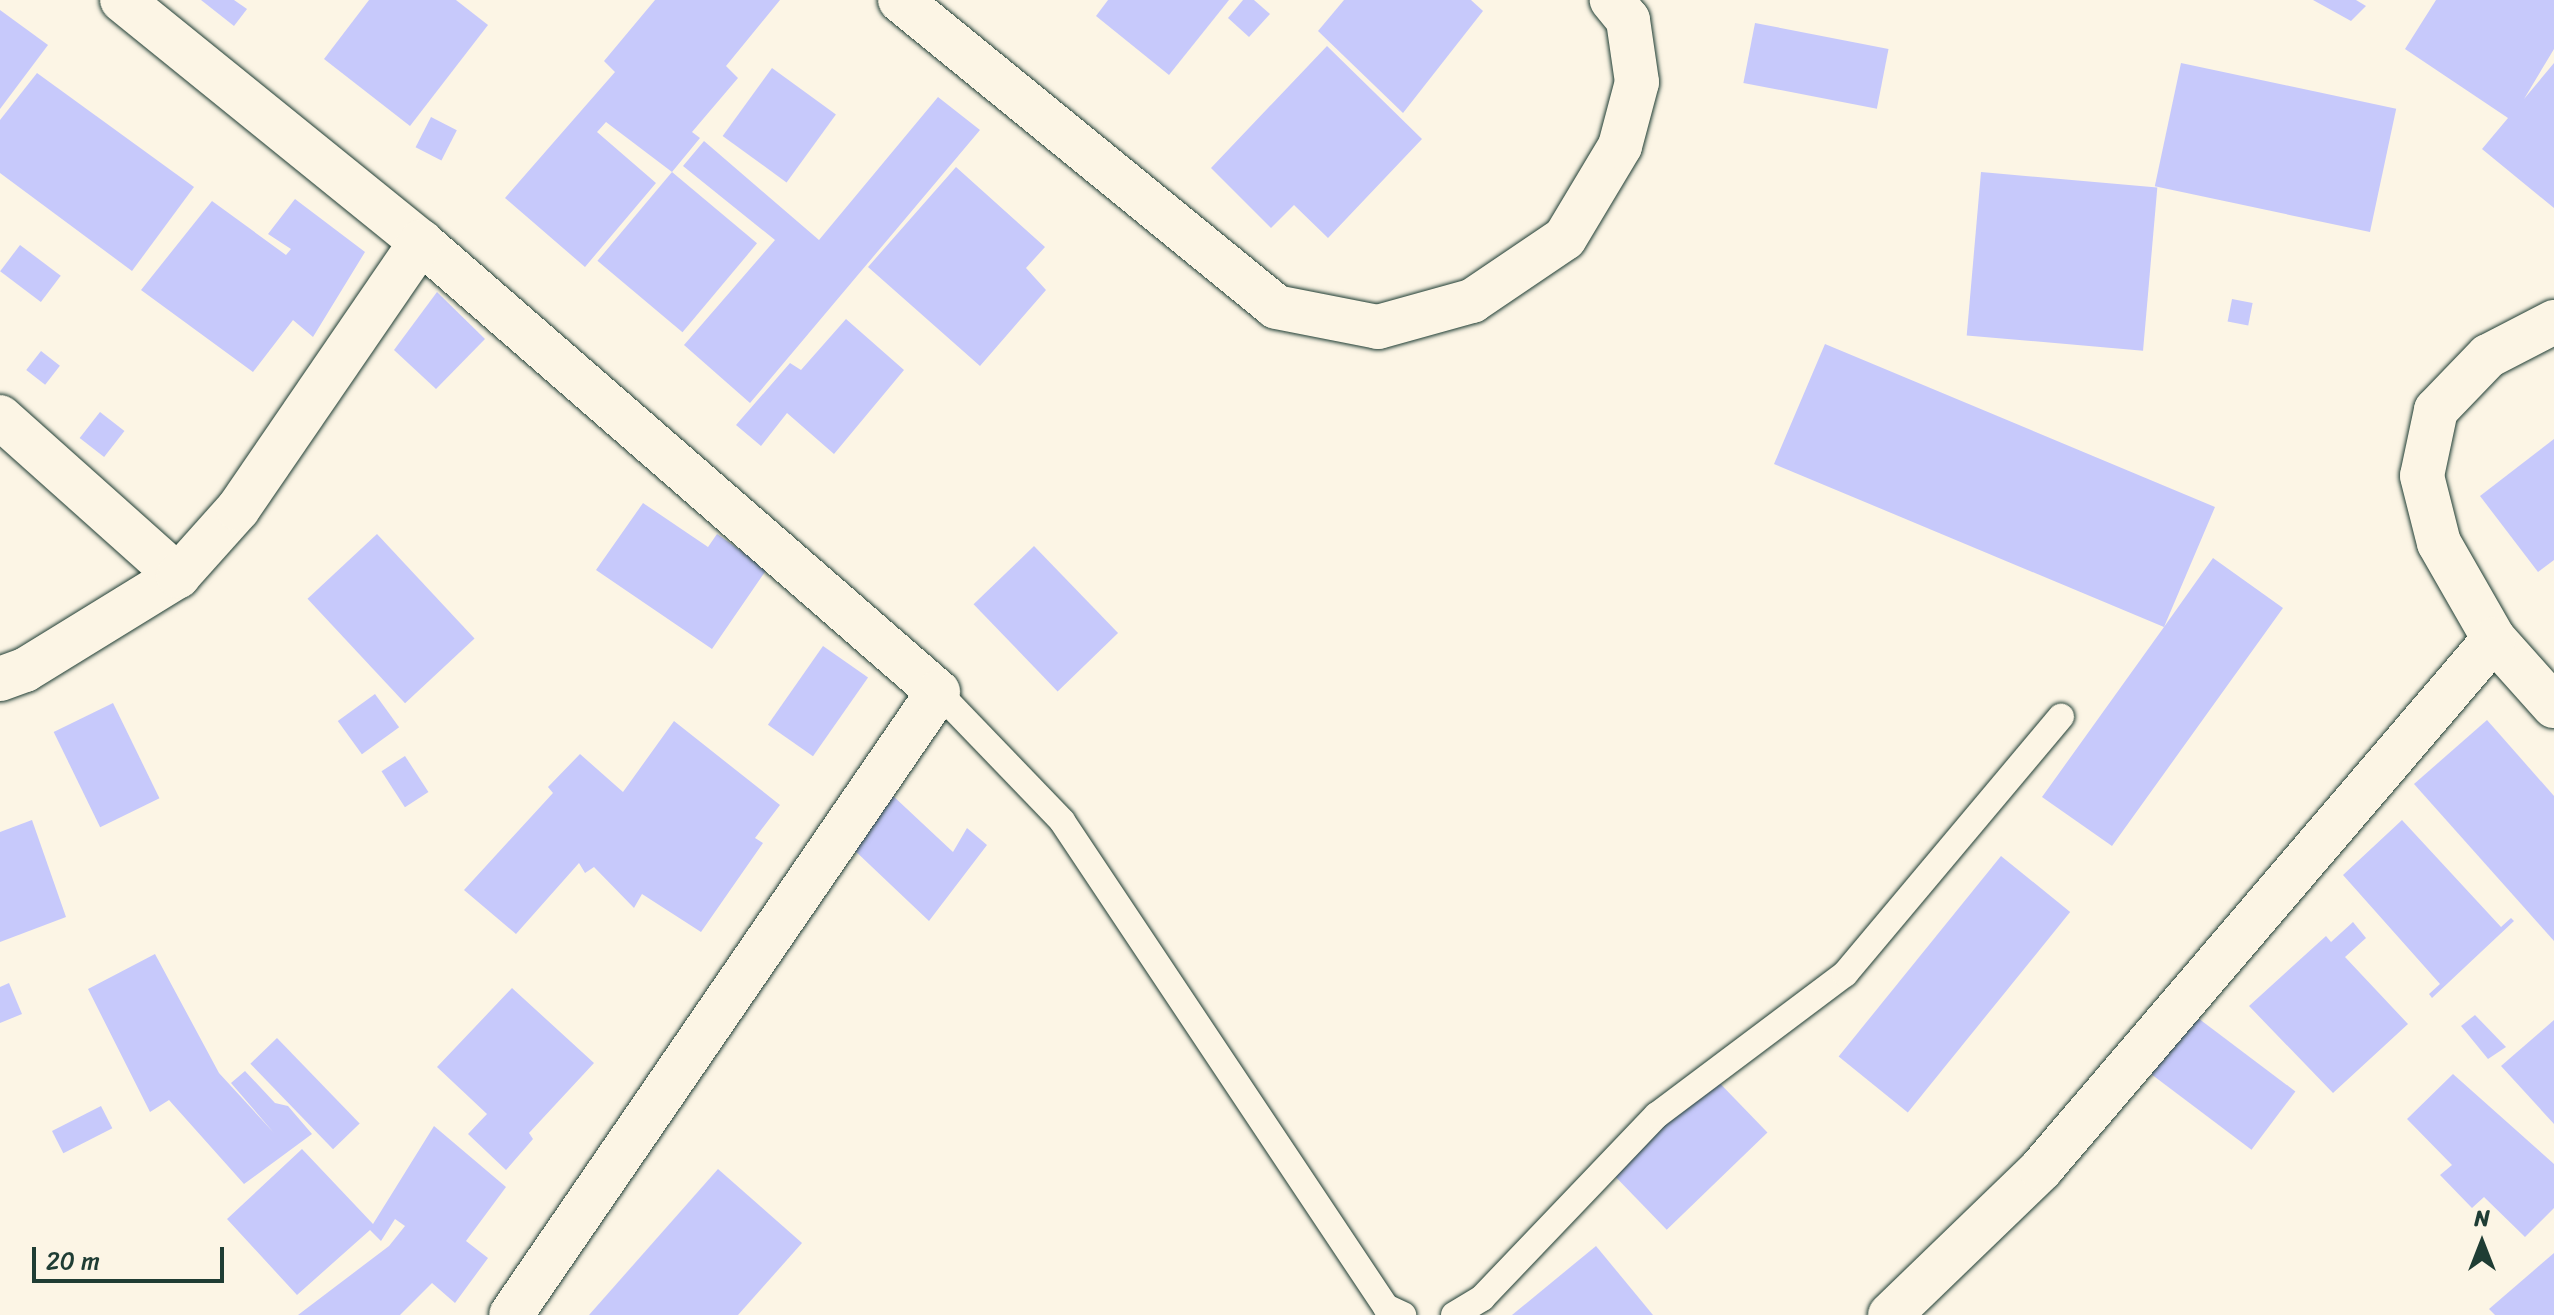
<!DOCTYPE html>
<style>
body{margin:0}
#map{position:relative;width:2554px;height:1315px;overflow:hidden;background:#fcf5e5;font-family:Sriracha,sans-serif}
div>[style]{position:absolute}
.building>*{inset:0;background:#c7c9fb;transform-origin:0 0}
.roads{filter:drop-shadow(0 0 2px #1f3d34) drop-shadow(0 0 2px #1f3d34)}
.service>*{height:26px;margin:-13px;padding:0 13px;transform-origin:13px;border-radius:13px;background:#fcf5e5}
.minor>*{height:44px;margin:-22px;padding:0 22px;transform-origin:22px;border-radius:22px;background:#fcf5e5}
span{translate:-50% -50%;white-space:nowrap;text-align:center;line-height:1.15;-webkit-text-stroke:6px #fcf5e5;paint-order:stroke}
.north{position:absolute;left:2442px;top:1203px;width:80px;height:80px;-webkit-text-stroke:6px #fcf5e5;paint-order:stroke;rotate:0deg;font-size:22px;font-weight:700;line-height:32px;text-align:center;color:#1f3d34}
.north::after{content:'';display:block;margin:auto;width:28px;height:36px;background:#1f3d34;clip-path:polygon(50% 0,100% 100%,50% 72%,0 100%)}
.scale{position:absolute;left:32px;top:1247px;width:192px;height:36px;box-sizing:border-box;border:4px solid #1f3d34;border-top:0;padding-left:10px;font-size:24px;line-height:28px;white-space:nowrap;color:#1f3d34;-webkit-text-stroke:6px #fcf5e5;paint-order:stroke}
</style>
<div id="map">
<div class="building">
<div style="clip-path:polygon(201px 0,234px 0,247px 9px,234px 26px)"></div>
<div style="clip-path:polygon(369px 0,456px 0,488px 25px,410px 126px,324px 59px)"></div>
<div style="clip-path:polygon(655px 0,780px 0,726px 66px,738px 78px,692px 132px,700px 138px,672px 172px,606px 122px,597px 132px,656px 183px,585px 267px,505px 198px,615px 72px,604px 61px)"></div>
<div style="clip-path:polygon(1108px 0,1229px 0,1169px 75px,1096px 16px)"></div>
<div style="clip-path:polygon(1243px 0,1254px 0,1270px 14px,1249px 37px,1228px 18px)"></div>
<div style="clip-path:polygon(1344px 0,1471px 0,1483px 11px,1403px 113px,1318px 31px)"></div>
<div style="clip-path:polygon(2313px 0,2356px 0,2366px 6px,2351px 21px)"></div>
<div style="clip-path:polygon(2436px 0,2554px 0,2554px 49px,2524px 99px,2554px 63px,2554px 208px,2482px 149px,2508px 118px,2405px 49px)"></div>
<div style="clip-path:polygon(0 10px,48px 45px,0 109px)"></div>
<div style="left:1755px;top:23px;width:136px;height:61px;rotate:11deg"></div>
<div style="clip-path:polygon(1327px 46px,1422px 139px,1328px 238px,1294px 205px,1271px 228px,1211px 168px)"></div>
<div style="left:2181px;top:63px;width:220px;height:126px;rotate:12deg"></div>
<div style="left:772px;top:68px;width:79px;height:84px;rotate:36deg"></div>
<div style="clip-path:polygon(37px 73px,194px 187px,132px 271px,0 173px,0 120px)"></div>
<div style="clip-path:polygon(938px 97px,980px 130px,750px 403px,684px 345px,775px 240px,683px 166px,704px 141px,819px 240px)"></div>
<div style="left:431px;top:117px;width:29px;height:34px;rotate:27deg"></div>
<div style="clip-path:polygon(956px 167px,1045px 247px,1026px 268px,1046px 290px,980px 366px,868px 267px)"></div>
<div style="left:672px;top:172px;width:111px;height:116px;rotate:40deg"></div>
<div style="left:1981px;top:172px;width:177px;height:164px;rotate:5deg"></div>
<div style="clip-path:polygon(295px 199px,365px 252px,313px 337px,293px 320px,253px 372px,141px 290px,212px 201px,286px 255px,291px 249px,268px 234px)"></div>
<div style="left:20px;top:245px;width:51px;height:33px;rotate:37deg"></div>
<div style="clip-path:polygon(437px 292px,485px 339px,436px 389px,394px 350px)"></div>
<div style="left:2232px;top:299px;width:21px;height:23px;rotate:11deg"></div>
<div style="clip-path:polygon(846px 319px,904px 370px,834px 454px,787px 413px,761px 446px,736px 425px,790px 363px,801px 370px)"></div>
<div style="clip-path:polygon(1825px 344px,2215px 507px,2164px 627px,2213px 558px,2283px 608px,2112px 846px,2042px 797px,2164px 627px,1774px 464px)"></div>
<div style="left:41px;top:351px;width:24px;height:24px;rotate:38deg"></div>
<div style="left:100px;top:412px;width:31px;height:33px;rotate:38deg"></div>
<div style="clip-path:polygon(2554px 439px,2554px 560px,2538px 572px,2480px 496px)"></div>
<div style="clip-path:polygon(643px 503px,708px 547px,717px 534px,767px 569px,712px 649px,596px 570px)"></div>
<div style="left:377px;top:534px;width:143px;height:95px;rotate:47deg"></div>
<div style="left:1034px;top:546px;width:121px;height:84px;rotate:46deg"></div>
<div style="left:823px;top:646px;width:55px;height:96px;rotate:35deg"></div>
<div style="left:375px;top:694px;width:41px;height:46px;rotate:54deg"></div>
<div style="left:113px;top:703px;width:106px;height:66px;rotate:64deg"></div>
<div style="clip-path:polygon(2487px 720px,2554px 796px,2554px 941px,2414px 784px)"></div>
<div style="clip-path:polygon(674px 721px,780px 805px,755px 838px,763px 843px,701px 932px,642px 894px,634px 908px,594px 867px,585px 873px,579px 863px,516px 934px,464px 890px,553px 793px,548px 787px,580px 754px,623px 792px)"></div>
<div style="left:405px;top:756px;width:43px;height:28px;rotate:57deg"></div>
<div style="clip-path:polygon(891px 794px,953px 852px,967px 828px,987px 845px,929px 921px,851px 847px)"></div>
<div style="clip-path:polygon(32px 820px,66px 917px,0 942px,0 832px)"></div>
<div style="clip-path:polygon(2402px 820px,2501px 927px,2511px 918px,2514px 921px,2432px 998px,2429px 994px,2440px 984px,2343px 875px)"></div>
<div style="left:2001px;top:856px;width:89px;height:258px;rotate:39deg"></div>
<div style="clip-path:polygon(2353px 922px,2366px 938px,2345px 957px,2408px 1024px,2333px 1093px,2249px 1006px,2326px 936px,2331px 942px)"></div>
<div style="clip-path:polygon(155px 954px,219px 1073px,274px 1133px,231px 1083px,245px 1071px,275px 1103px,288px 1106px,312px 1134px,244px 1184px,169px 1100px,150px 1112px,88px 989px)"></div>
<div style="clip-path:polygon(9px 983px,22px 1014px,0 1023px,0 987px)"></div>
<div style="clip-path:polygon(512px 988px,594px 1063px,529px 1133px,533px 1139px,506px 1170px,468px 1134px,487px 1114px,437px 1067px)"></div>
<div style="left:2182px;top:1006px;width:142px;height:73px;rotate:37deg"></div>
<div style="clip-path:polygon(2475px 1015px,2506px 1047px,2488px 1059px,2461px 1026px)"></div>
<div style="clip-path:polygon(2554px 1020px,2554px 1124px,2501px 1066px)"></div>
<div style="left:277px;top:1038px;width:119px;height:37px;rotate:46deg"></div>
<div style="left:1707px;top:1070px;width:87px;height:140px;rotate:46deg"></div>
<div style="clip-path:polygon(2453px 1074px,2554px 1164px,2554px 1208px,2525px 1237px,2484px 1197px,2472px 1208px,2440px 1175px,2452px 1165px,2407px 1119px)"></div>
<div style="left:101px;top:1106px;width:25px;height:55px;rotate:63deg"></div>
<div style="clip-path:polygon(434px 1126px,506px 1187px,466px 1241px,488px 1258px,455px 1303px,432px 1283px,400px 1315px,298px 1315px,389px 1246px,405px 1226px,395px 1219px,381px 1241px,370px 1230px,297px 1295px,227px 1219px,302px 1149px,373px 1224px)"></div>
<div style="clip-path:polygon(718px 1169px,802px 1243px,738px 1315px,589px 1315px)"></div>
<div style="clip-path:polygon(1596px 1246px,1653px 1315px,1512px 1315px)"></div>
<div style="clip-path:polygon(2554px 1253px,2554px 1315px,2495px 1315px,2489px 1309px)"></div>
</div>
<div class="roads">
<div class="service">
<div style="left:938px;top:692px;width:179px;rotate:46.1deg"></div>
<div style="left:1062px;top:821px;width:584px;rotate:56.31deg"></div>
<div style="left:1386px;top:1307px;width:19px;rotate:25deg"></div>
<div style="left:1454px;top:1315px;width:33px;rotate:-31deg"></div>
<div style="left:1482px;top:1298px;width:253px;rotate:-46.3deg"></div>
<div style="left:1657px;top:1115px;width:235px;rotate:-36.9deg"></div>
<div style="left:1845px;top:974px;width:336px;rotate:-50deg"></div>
</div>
<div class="minor">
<div style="left:122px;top:0;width:385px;rotate:39deg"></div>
<div style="left:421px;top:242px;width:685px;rotate:41.04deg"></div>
<div style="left:938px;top:692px;width:755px;rotate:124.43deg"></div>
<div style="left:900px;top:0;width:485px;rotate:39.2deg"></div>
<div style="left:1276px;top:307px;width:104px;rotate:11.1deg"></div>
<div style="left:1378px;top:327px;width:98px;rotate:-15.5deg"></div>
<div style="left:1472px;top:301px;width:112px;rotate:-34.1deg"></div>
<div style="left:1565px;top:238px;width:107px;rotate:-59.1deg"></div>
<div style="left:1620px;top:146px;width:66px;rotate:-75.1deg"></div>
<div style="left:1637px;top:82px;width:63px;rotate:-98.3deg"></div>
<div style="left:1628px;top:20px;width:26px;rotate:-129deg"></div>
<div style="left:2554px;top:322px;width:74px;rotate:152.7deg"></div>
<div style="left:2488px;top:356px;width:75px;rotate:133.9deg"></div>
<div style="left:2436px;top:410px;width:67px;rotate:102deg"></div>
<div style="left:2422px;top:476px;width:69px;rotate:75.8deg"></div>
<div style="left:2439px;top:543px;width:111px;rotate:60.2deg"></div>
<div style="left:2494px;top:639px;width:90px;rotate:48.2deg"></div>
<div style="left:0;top:417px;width:239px;rotate:41.8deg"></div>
<div style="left:0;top:679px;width:27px;rotate:-20deg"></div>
<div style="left:25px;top:670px;width:180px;rotate:-31.6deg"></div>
<div style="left:178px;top:576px;width:90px;rotate:-48.2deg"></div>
<div style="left:238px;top:509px;width:324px;rotate:-55.6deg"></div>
<div style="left:1890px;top:1315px;width:210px;rotate:-44deg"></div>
<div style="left:2041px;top:1169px;width:697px;rotate:-49.48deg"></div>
</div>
</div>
<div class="north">N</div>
<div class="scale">20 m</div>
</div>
